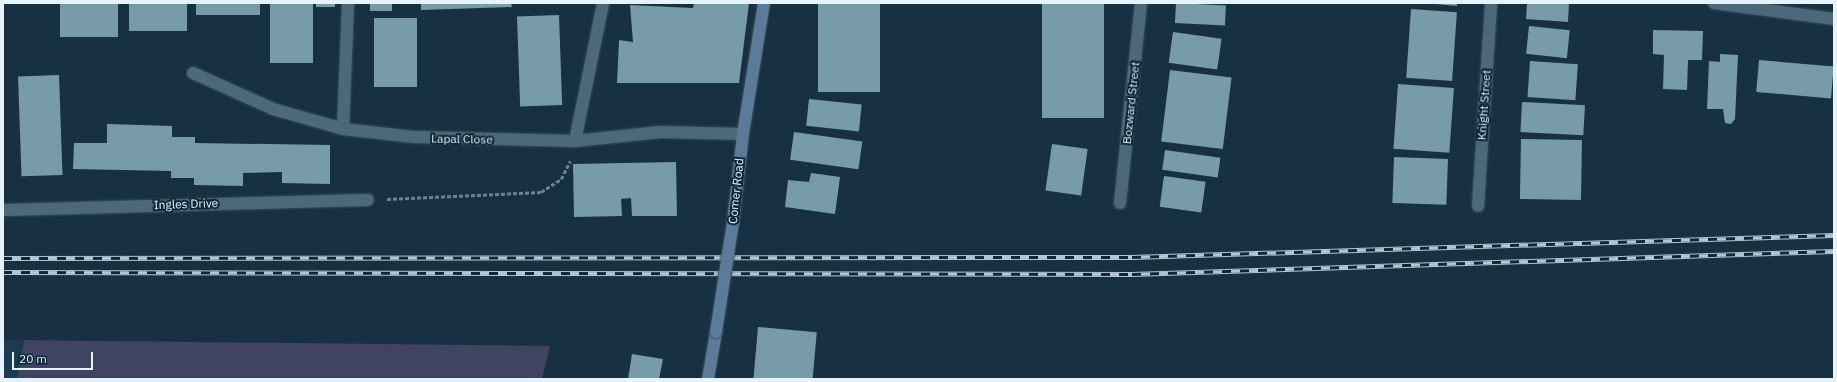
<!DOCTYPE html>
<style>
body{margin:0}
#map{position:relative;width:1837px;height:382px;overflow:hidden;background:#183142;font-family:"IBM Plex Sans",sans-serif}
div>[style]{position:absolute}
.built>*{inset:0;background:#1a3b50}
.green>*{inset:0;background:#414362}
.building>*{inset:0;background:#779ca7;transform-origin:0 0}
.path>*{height:2.5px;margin-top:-1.25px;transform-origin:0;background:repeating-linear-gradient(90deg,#6e8392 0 4px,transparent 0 6px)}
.roads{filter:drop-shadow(0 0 1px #374d5b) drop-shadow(0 0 1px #374d5b)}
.lane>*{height:12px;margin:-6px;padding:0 6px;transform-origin:6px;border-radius:6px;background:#4d687a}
.street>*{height:12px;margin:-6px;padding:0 6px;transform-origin:6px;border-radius:6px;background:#4d687a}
.secondary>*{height:12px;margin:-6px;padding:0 6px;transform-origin:6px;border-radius:6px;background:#5c7b9a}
.rail>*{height:4.5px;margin-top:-2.25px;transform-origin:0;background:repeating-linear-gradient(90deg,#0d2737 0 9px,#b4c5d1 0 18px);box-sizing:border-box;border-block:1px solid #b4c5d1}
.bridges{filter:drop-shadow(0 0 1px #374d5b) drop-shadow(0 0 1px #374d5b)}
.secondary-bridge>*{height:12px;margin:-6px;padding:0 6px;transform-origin:6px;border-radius:6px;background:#5c7b9a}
span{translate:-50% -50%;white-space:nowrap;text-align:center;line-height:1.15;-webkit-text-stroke:4px #0d2737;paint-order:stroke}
.street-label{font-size:12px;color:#e4f3fe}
.frame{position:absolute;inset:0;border:4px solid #e4f3fe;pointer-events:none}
.scale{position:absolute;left:12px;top:352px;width:81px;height:18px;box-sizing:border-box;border:2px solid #e4f3fe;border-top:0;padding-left:5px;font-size:12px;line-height:14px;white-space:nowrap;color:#e4f3fe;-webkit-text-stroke:3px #0d2737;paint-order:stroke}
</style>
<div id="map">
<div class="built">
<div style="clip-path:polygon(3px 340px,24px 340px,17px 379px,3px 379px)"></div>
</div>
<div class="green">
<div style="clip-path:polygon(24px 340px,550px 346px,542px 379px,17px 379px)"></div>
</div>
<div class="building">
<div style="left:60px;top:3px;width:58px;height:34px"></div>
<div style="left:129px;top:3px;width:58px;height:28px"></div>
<div style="left:196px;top:3px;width:64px;height:12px"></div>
<div style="left:316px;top:3px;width:19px;height:4px"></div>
<div style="left:370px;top:3px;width:22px;height:8px"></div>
<div style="clip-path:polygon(421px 3px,511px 3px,512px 7px,421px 10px)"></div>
<div style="clip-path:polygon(694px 3px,749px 3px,739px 83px,617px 83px,619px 40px,633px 42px,630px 5px,693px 8px)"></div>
<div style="left:818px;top:3px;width:62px;height:89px"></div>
<div style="left:1042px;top:3px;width:62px;height:115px"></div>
<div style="left:1176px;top:3px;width:50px;height:20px;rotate:3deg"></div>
<div style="clip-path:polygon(1425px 3px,1457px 3px,1457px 6px)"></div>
<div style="clip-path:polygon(1527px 3px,1569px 3px,1568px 22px,1526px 19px)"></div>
<div style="left:270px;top:4px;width:43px;height:59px"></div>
<div style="left:1411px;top:9px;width:46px;height:69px;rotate:4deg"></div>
<div style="left:559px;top:15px;width:90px;height:42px;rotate:88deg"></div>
<div style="left:417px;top:18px;width:69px;height:43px;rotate:90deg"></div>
<div style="left:1529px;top:26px;width:41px;height:28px;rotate:6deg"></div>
<div style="clip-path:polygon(1653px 30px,1703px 31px,1702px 60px,1688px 60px,1687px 90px,1663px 89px,1664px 55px,1653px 54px)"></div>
<div style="left:1173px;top:32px;width:49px;height:31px;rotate:8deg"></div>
<div style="clip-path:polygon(1720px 54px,1738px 55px,1735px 119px,1731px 124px,1725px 123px,1723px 109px,1707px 109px,1709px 61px,1720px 62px)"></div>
<div style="left:1759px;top:60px;width:75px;height:32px;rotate:5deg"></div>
<div style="left:1530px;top:61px;width:48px;height:36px;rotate:4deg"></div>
<div style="left:1170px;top:70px;width:62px;height:72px;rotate:7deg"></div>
<div style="left:59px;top:75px;width:100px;height:41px;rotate:88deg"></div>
<div style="left:1398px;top:84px;width:56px;height:65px;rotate:4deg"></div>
<div style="left:809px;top:99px;width:53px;height:27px;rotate:6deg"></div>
<div style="left:1522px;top:102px;width:63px;height:30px;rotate:3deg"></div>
<div style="clip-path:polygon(107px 124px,172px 126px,172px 137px,195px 137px,195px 143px,330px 145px,330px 184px,282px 183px,282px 172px,243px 173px,243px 186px,194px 185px,194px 178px,171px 178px,171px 171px,73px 169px,74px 143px,107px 143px)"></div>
<div style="left:794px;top:132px;width:69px;height:28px;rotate:8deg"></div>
<div style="left:1521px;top:139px;width:61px;height:60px;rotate:1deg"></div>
<div style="left:1052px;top:144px;width:36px;height:47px;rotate:8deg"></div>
<div style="left:1165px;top:150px;width:56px;height:20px;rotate:8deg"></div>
<div style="left:1394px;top:157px;width:54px;height:46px;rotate:2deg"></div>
<div style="clip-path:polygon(676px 162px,677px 216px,632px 216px,631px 198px,621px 199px,622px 216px,574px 217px,573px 164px)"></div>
<div style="clip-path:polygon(811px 173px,840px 177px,835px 214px,785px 207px,788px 180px,809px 182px)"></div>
<div style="left:1164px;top:176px;width:42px;height:31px;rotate:8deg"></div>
<div style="left:758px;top:327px;width:59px;height:52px;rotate:5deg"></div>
<div style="clip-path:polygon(632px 354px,663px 359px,659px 379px,628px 379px)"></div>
</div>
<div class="path">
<div style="left:387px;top:199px;width:154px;rotate:-2.6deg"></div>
<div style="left:541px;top:192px;width:24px;rotate:-33deg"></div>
<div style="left:561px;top:179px;width:20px;rotate:-63deg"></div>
</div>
<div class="roads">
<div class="lane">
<div style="left:343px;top:129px;width:126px;rotate:-87.7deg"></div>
<div style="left:575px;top:141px;width:141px;rotate:-78.5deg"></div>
</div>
<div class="street">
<div style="left:1714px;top:3px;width:121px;rotate:7.6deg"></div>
<div style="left:193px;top:73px;width:88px;rotate:24.2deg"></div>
<div style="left:273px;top:109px;width:73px;rotate:15.9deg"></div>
<div style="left:343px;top:129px;width:71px;rotate:6.4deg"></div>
<div style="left:414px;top:137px;width:161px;rotate:1.4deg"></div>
<div style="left:575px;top:141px;width:86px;rotate:-6deg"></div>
<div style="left:661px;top:132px;width:82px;rotate:1.4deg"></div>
<div style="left:1120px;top:203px;width:201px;rotate:-84deg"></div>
<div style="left:1478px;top:206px;width:203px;rotate:-86.3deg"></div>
<div style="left:3px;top:210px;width:365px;rotate:-1.6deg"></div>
</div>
<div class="secondary">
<div style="left:733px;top:222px;width:89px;rotate:-83.5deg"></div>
<div style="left:743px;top:134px;width:133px;rotate:-80.9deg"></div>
<div style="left:708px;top:379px;width:48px;rotate:-80.3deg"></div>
</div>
</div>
<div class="rail">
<div style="left:3px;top:258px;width:1129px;rotate:-0.05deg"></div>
<div style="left:1132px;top:257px;width:702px;rotate:-1.8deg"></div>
<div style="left:3px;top:272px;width:1129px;rotate:0.1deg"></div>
<div style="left:1132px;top:274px;width:702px;rotate:-1.88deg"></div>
</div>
<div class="bridges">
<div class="secondary-bridge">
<div style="left:716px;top:332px;width:111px;rotate:-81.2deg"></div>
</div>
</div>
<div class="street-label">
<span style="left:1131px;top:103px;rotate:-84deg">Bozward Street</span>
<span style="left:1484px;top:105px;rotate:-86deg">Knight Street</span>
<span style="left:462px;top:139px;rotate:1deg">Lapal Close</span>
<span style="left:736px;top:191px;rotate:-84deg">Comer Road</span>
<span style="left:186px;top:204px;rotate:-2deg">Ingles Drive</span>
</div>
<div class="frame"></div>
<div class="scale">20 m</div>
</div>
